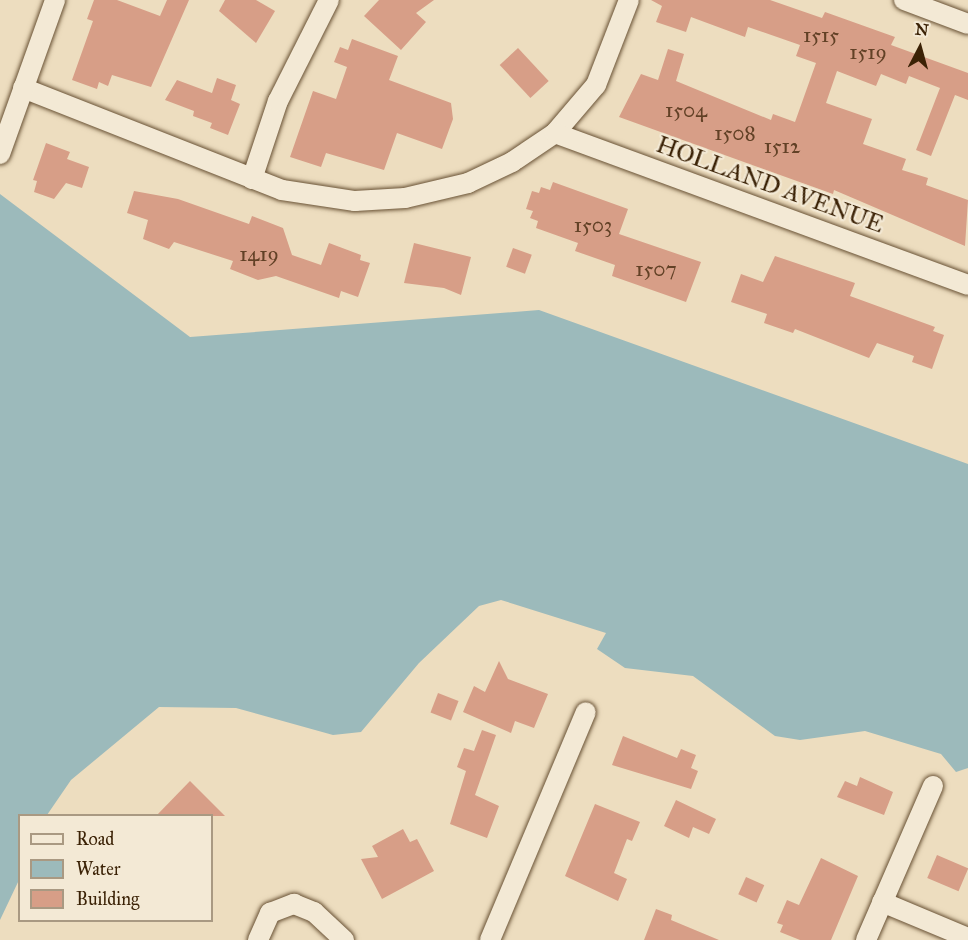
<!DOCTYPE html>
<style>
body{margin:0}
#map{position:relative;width:968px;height:940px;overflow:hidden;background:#edddbf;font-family:"IM FELL Great Primer",serif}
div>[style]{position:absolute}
.water>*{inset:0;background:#9cbabb}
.building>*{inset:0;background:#d79e87;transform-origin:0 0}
.roads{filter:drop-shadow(0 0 2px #685134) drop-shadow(0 0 2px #685134)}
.street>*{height:20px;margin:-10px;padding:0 10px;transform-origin:10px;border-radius:10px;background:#f3e9d5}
span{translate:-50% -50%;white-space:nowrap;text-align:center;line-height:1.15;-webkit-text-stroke:4.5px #f3e9d5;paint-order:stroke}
.number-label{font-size:21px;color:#624126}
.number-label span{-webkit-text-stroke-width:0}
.street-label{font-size:24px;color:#3b2206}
.legend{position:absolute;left:18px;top:814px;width:195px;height:108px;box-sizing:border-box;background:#f3e9d5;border:2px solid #a99982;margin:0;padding:8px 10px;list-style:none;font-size:18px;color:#3b2206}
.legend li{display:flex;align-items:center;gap:12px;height:30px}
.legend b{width:30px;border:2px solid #a99982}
.north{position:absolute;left:890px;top:18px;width:60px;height:60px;-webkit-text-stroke:4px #f3e9d5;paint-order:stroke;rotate:6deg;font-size:16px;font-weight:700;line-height:24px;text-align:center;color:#3b2206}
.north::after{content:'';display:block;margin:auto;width:21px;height:27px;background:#3b2206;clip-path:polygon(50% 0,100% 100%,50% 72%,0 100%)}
</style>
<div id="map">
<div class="water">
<div style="clip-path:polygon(0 194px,190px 337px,539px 310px,968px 464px,968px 768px,956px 772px,941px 754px,865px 731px,800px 740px,775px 736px,693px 676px,625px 668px,597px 649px,606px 633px,501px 600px,479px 606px,419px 663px,361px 732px,333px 735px,236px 708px,159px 707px,71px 780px,47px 815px,20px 816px,19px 880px,0 920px)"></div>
</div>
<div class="building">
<div style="clip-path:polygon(94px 0,117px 0,160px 16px,167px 0,189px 0,151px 87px,112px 75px,108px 86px,99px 82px,97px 89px,72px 80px,93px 21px,87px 19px)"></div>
<div style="clip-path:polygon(225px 0,256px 0,275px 11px,256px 43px,219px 11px)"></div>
<div style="clip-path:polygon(379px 0,434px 0,416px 13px,426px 22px,401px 50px,364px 16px)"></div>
<div style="clip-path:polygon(651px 0,770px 0,822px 18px,825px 12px,895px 37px,891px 45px,968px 73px,968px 100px,955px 95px,931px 156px,916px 150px,940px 88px,909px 76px,906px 84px,881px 74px,876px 86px,837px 71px,826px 103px,872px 119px,863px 144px,906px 159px,902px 170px,928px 178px,926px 185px,968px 200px,965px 246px,834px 190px,833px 194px,619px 117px,641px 74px,658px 80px,668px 49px,684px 54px,676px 81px,771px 120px,773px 114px,795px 122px,816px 63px,796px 56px,800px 45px,748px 27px,745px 37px,691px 17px,686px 32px,656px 22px,662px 6px)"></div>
<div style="clip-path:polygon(352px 39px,398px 56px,389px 80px,451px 103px,453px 119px,442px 149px,397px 133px,384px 170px,326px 153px,321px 167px,290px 157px,313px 91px,336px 99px,347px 67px,334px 62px,340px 47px,348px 50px)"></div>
<div style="left:518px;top:48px;width:45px;height:25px;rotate:47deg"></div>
<div style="clip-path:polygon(217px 78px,236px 85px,231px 100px,240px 104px,228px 135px,210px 128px,212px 123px,193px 116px,194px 111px,165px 100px,177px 80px,212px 93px)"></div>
<div style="clip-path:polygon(46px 143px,70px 152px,67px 159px,89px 167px,82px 188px,66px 183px,54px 199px,34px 192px,37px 181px,33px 180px)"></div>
<div style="clip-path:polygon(553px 182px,628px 209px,619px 234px,701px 262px,686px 302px,612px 276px,615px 265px,575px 251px,578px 243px,536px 228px,538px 221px,530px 218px,533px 211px,526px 209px,532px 191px,539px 193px,541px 187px,550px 190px)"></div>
<div style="clip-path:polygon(134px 191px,178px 199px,249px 224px,252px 216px,283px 228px,292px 255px,321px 265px,329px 243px,361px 255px,360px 260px,370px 263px,358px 297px,341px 291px,339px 298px,276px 276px,258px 280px,230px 269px,233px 261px,174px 242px,169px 249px,143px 239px,148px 220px,127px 213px)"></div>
<div style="clip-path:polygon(414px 243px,471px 257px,461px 295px,444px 288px,404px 283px)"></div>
<div style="left:513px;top:248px;width:20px;height:20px;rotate:20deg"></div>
<div style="clip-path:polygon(775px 256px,855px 283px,850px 296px,935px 327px,933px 331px,944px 335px,932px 369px,912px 362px,914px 356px,877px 343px,869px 358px,795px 329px,793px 333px,764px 323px,767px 314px,731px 302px,741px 274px,763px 282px)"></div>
<div style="clip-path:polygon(499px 661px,508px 679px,548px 694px,534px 728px,515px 721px,511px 733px,463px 712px,474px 686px,485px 692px)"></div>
<div style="left:438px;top:693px;width:22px;height:21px;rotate:21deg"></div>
<div style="clip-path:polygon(482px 730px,496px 735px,475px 795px,499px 806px,487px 838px,450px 824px,466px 771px,457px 767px,464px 748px,474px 751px)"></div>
<div style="clip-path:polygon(623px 736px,677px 758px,681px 749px,696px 755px,691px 768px,698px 771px,691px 789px,612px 765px)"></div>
<div style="clip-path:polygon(860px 777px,893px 792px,884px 815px,837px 797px,845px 781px,857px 786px)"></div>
<div style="clip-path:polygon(190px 781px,225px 816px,156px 816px)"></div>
<div style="clip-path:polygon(676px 800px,716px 819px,709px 834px,693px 827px,689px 838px,664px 826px)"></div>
<div style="clip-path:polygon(595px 804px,640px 822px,632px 841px,627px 839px,614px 873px,627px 879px,618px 901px,565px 876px)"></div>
<div style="clip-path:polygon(403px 829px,410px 842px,417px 839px,434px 871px,382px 899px,361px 859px,378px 857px,372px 846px)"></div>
<div style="left:937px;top:855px;width:34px;height:25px;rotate:23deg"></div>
<div style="clip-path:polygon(821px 858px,858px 876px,831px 940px,800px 940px,780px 932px,783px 925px,777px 923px,787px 900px,799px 905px)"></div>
<div style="left:746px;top:877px;width:20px;height:19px;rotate:24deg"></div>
<div style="clip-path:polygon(656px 909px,672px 915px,671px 920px,719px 940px,644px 940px)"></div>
</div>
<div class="roads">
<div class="street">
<div style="left:904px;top:0;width:68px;rotate:20.6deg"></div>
<div style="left:23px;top:88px;width:278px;rotate:21.5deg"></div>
<div style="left:282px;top:190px;width:74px;rotate:8.6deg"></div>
<div style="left:355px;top:201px;width:50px;rotate:-3.4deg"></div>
<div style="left:405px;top:198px;width:65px;rotate:-13.4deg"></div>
<div style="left:468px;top:183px;width:49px;rotate:-25.5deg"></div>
<div style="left:512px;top:162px;width:52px;rotate:-34deg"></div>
<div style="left:555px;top:133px;width:63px;rotate:-49.5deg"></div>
<div style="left:596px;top:85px;width:91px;rotate:-68.8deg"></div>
<div style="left:555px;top:133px;width:440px;rotate:20.2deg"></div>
<div style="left:0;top:154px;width:164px;rotate:-70.3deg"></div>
<div style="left:252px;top:179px;width:82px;rotate:-71.6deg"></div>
<div style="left:278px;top:101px;width:113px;rotate:-63.2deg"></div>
<div style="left:882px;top:902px;width:93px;rotate:22.7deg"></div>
<div style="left:258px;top:940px;width:30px;rotate:-66deg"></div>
<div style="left:270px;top:913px;width:26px;rotate:-21deg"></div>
<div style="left:294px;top:904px;width:22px;rotate:22deg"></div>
<div style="left:314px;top:912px;width:41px;rotate:43deg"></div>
<div style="left:490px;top:940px;width:247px;rotate:-67.2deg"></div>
<div style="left:866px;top:940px;width:168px;rotate:-66.5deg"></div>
</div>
</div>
<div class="number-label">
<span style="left:821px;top:35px">1515</span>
<span style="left:868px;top:52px">1519</span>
<span style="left:686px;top:110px">1504</span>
<span style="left:735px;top:133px">1508</span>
<span style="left:782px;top:146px">1512</span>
<span style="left:593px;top:225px">1503</span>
<span style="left:259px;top:254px">1419</span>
<span style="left:656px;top:269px">1507</span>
</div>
<div class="street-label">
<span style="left:770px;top:185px;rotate:20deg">HOLLAND AVENUE</span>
</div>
<ul class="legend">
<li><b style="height:8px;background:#f3e9d5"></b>Road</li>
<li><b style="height:16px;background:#9cbabb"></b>Water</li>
<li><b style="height:16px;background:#d79e87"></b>Building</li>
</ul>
<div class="north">N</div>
</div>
